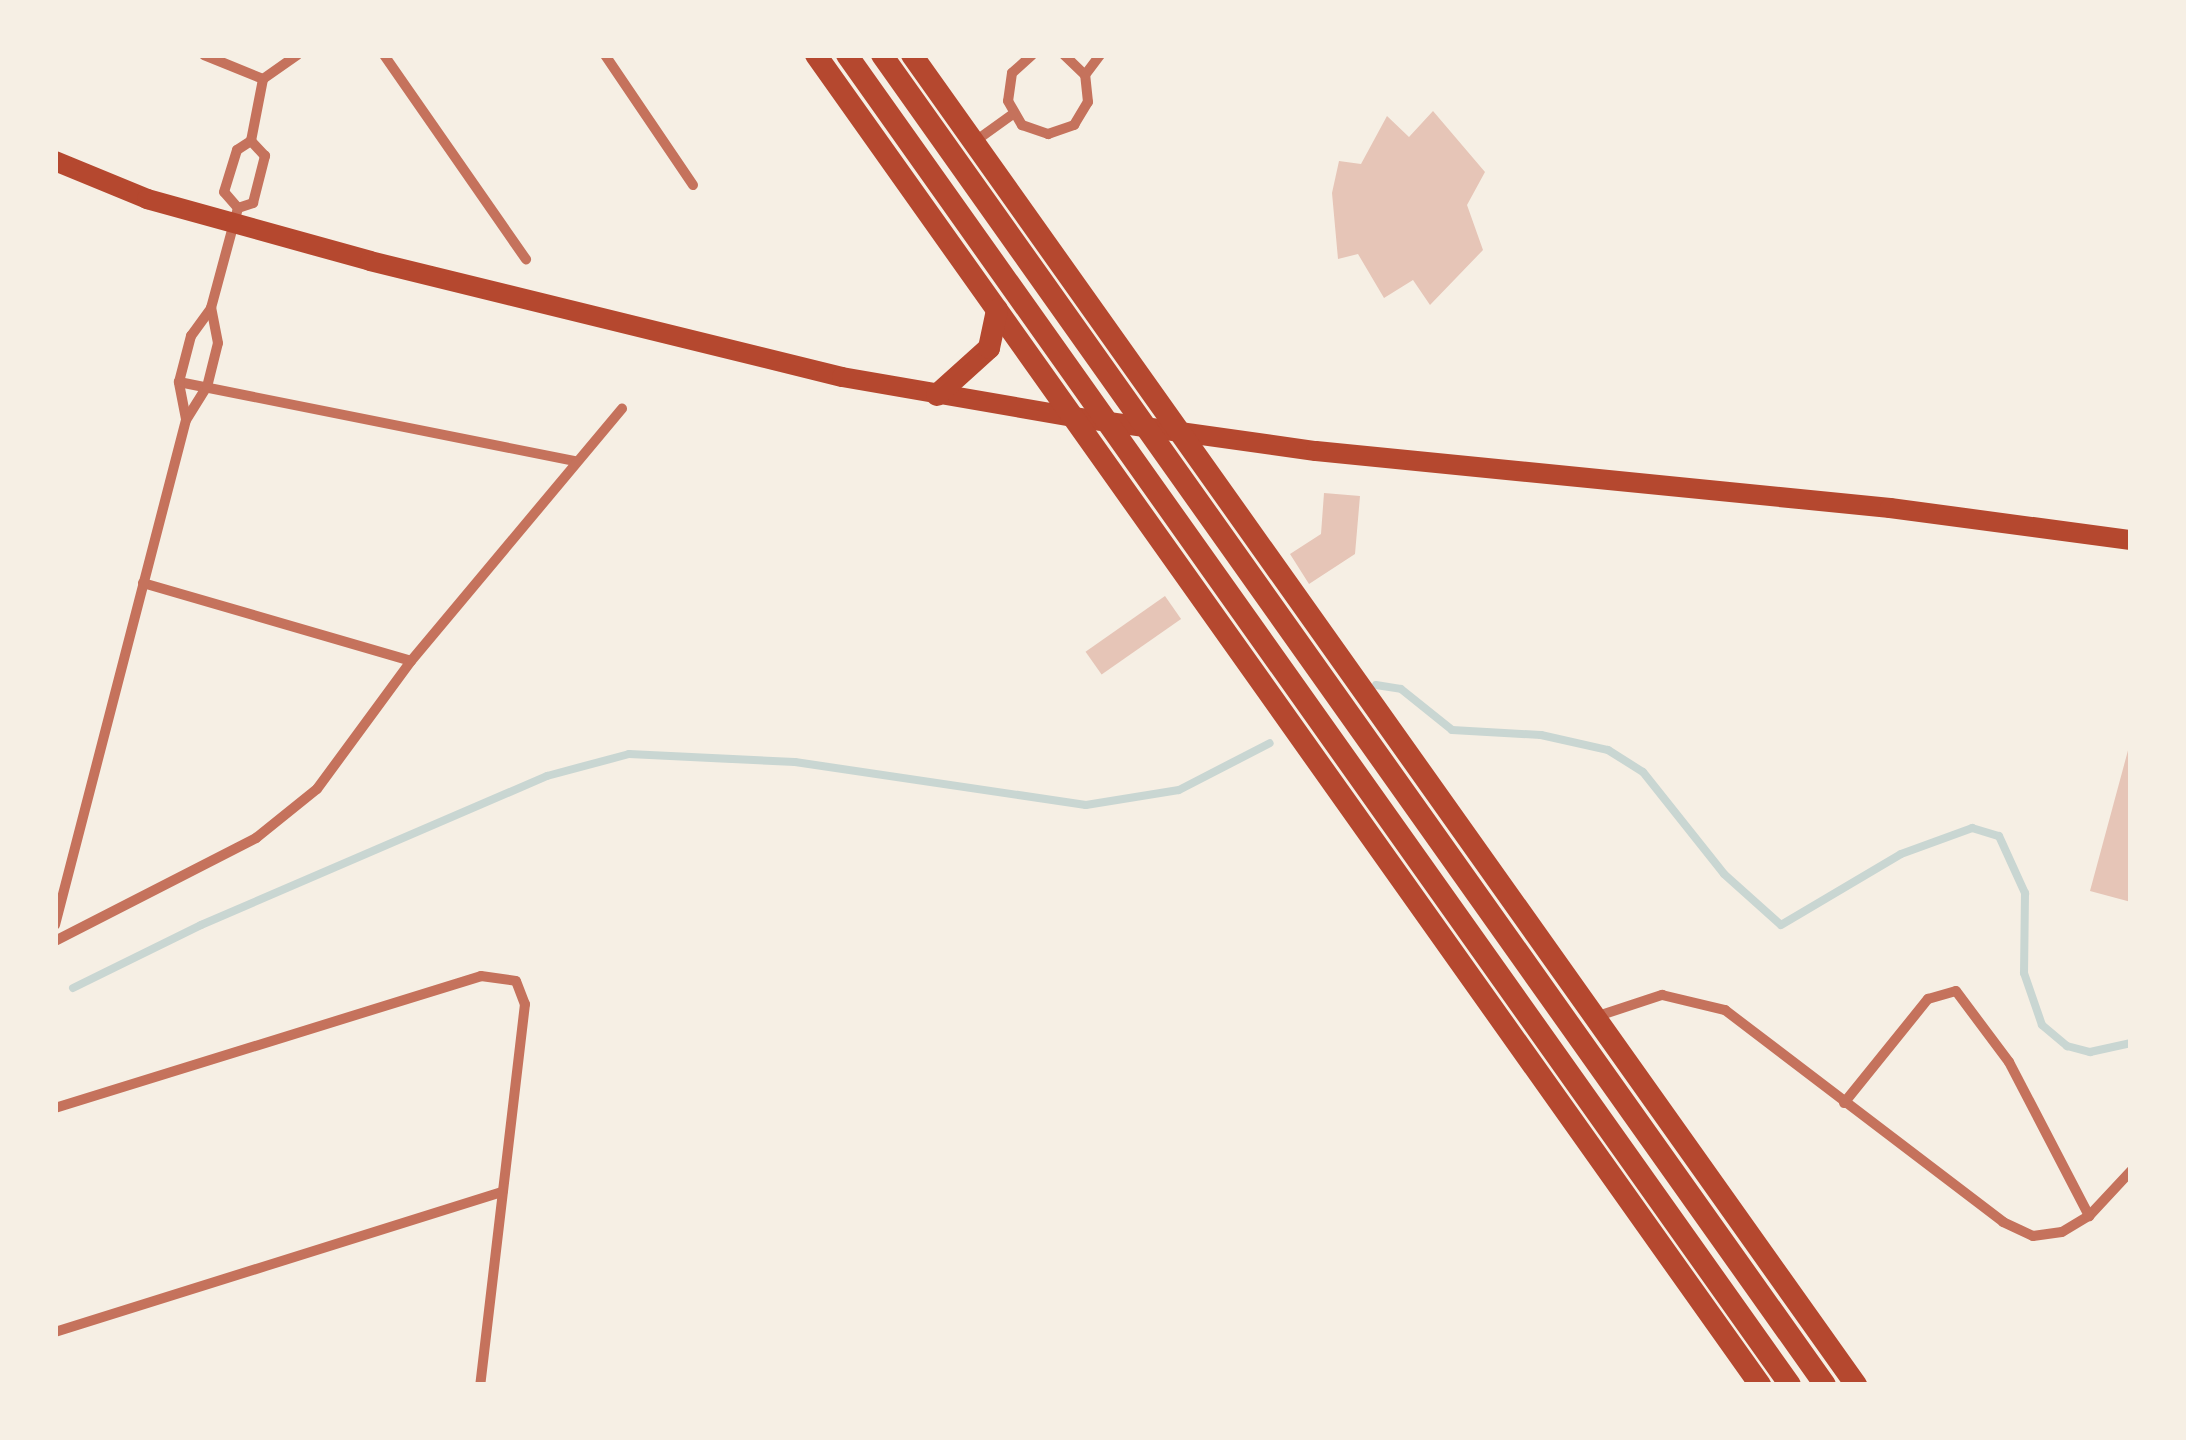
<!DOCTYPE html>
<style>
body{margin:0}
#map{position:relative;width:2186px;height:1440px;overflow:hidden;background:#f6efe4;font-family:"Exo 2",sans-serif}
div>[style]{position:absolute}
.stream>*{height:8px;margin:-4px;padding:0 4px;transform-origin:4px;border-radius:4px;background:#c9d6d2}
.building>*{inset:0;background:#e6c5b7;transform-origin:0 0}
.minor>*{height:10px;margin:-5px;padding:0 5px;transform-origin:5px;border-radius:5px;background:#c5725c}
.secondary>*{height:20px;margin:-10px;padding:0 10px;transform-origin:10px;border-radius:10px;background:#b5482f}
.primary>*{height:20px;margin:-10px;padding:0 10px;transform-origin:10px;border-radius:10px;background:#b5482f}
.trunk>*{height:22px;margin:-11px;padding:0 11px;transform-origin:11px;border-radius:11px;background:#b5482f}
span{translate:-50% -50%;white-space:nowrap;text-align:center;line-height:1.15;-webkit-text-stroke:9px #f6efe4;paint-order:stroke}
.frame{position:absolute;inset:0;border:58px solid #f6efe4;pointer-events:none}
</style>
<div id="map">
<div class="stream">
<div style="left:1376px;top:685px;width:25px;rotate:9deg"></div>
<div style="left:1401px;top:689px;width:65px;rotate:38.8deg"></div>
<div style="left:1452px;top:730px;width:89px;rotate:3.2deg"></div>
<div style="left:1541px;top:735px;width:69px;rotate:12.6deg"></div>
<div style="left:1608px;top:750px;width:41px;rotate:32.2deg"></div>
<div style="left:1643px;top:772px;width:130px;rotate:51.5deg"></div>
<div style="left:1724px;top:874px;width:76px;rotate:41.8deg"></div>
<div style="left:1781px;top:925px;width:139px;rotate:-30.6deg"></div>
<div style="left:1901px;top:854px;width:76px;rotate:-20.1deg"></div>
<div style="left:1972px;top:828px;width:28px;rotate:17deg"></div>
<div style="left:1999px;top:836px;width:63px;rotate:65.5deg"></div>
<div style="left:2025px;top:893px;width:80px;rotate:90.7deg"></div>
<div style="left:2024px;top:973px;width:55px;rotate:70.9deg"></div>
<div style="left:2042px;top:1025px;width:33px;rotate:40deg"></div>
<div style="left:2067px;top:1046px;width:24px;rotate:15deg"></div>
<div style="left:2090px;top:1052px;width:42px;rotate:-12.4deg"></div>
<div style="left:73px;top:988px;width:143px;rotate:-26.2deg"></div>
<div style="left:201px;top:925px;width:377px;rotate:-23.3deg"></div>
<div style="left:547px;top:776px;width:85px;rotate:-15deg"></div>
<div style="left:629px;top:754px;width:166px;rotate:2.8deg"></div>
<div style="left:795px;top:762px;width:294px;rotate:8.4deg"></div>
<div style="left:1086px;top:805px;width:94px;rotate:-9.2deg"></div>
<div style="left:1179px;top:790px;width:102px;rotate:-27.3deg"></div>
</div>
<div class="building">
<div style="clip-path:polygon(1433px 111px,1485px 172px,1467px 205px,1483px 250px,1430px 305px,1413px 280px,1384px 298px,1358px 254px,1338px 259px,1332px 193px,1339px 161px,1361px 164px,1387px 116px,1409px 137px)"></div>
<div style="clip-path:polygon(1324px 493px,1360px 496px,1355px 554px,1309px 584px,1290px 554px,1321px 534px)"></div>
<div style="left:1165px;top:596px;width:28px;height:97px;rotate:55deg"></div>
<div style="clip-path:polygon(2130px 743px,2131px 744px,2131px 902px,2090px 891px)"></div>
</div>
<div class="minor">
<div style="left:204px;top:55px;width:64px;rotate:22.1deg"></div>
<div style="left:384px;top:55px;width:249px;rotate:55.2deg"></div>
<div style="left:605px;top:55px;width:157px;rotate:55.9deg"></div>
<div style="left:1032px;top:55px;width:27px;rotate:138deg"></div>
<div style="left:1012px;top:73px;width:28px;rotate:98deg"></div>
<div style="left:1008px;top:101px;width:28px;rotate:60deg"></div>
<div style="left:1022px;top:125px;width:28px;rotate:19deg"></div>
<div style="left:1048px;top:134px;width:28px;rotate:-19deg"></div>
<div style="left:1074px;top:125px;width:27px;rotate:-59deg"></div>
<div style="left:1088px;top:102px;width:27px;rotate:-96deg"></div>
<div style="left:1085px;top:75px;width:29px;rotate:-136deg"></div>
<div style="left:1085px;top:75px;width:25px;rotate:-53deg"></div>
<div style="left:974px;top:142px;width:48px;rotate:-35.7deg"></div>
<div style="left:238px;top:208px;width:21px;rotate:-131deg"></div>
<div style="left:224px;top:192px;width:44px;rotate:-72.8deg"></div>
<div style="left:237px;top:150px;width:17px;rotate:-33deg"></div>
<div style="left:251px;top:141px;width:63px;rotate:-79deg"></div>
<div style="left:263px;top:79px;width:42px;rotate:-35.2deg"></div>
<div style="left:179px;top:382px;width:404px;rotate:11.3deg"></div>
<div style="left:186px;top:419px;width:38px;rotate:-101deg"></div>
<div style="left:179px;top:382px;width:48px;rotate:-75.4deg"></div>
<div style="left:191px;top:336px;width:34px;rotate:-54deg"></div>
<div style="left:211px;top:308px;width:104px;rotate:-74.9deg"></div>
<div style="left:238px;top:208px;width:16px;rotate:-18deg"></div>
<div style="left:253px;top:203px;width:49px;rotate:-75.7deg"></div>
<div style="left:265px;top:156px;width:21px;rotate:-133deg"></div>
<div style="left:143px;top:583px;width:279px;rotate:16.2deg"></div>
<div style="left:55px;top:925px;width:522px;rotate:-75.46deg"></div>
<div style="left:186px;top:420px;width:39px;rotate:-58deg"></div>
<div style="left:207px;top:387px;width:45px;rotate:-76deg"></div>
<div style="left:218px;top:343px;width:36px;rotate:-101deg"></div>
<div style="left:55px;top:941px;width:226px;rotate:-27.1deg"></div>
<div style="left:256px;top:838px;width:78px;rotate:-38.8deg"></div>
<div style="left:317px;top:789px;width:159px;rotate:-53.7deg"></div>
<div style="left:411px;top:661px;width:329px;rotate:-50.1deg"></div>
<div style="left:1595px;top:1017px;width:71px;rotate:-18.2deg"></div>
<div style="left:1662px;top:995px;width:65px;rotate:13.4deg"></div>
<div style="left:1725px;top:1010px;width:350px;rotate:37.3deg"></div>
<div style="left:2003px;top:1222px;width:33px;rotate:25deg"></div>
<div style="left:2033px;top:1236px;width:29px;rotate:-8deg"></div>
<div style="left:2062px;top:1232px;width:31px;rotate:-31deg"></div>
<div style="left:2089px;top:1216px;width:62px;rotate:-47deg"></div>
<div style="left:1844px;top:1103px;width:134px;rotate:-51.1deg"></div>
<div style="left:1928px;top:999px;width:29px;rotate:-16deg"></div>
<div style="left:1956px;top:991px;width:89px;rotate:53.3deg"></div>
<div style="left:2009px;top:1062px;width:174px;rotate:62.5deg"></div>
<div style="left:55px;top:1108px;width:446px;rotate:-17.2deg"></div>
<div style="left:481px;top:976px;width:35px;rotate:8deg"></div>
<div style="left:516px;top:981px;width:25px;rotate:69deg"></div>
<div style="left:525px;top:1004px;width:384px;rotate:96.7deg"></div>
<div style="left:55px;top:1332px;width:469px;rotate:-17.4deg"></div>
</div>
<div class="secondary">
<div style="left:55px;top:161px;width:100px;rotate:22.4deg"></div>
<div style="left:147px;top:199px;width:231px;rotate:15.5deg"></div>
<div style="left:370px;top:261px;width:486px;rotate:13.8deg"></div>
<div style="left:842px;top:377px;width:234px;rotate:9.8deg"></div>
</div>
<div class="primary">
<div style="left:1073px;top:417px;width:245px;rotate:8deg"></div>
<div style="left:1316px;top:451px;width:577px;rotate:5.67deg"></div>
<div style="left:1890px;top:508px;width:243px;rotate:7.6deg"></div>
</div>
<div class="trunk">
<div style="left:816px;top:55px;width:1631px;rotate:54.63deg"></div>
<div style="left:847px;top:55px;width:1630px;rotate:54.66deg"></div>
<div style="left:882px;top:55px;width:1630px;rotate:54.66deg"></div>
<div style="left:912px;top:55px;width:1631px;rotate:54.63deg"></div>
<div style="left:937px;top:395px;width:70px;rotate:-42.1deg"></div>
<div style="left:989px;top:348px;width:39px;rotate:-78deg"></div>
</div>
<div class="frame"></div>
</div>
